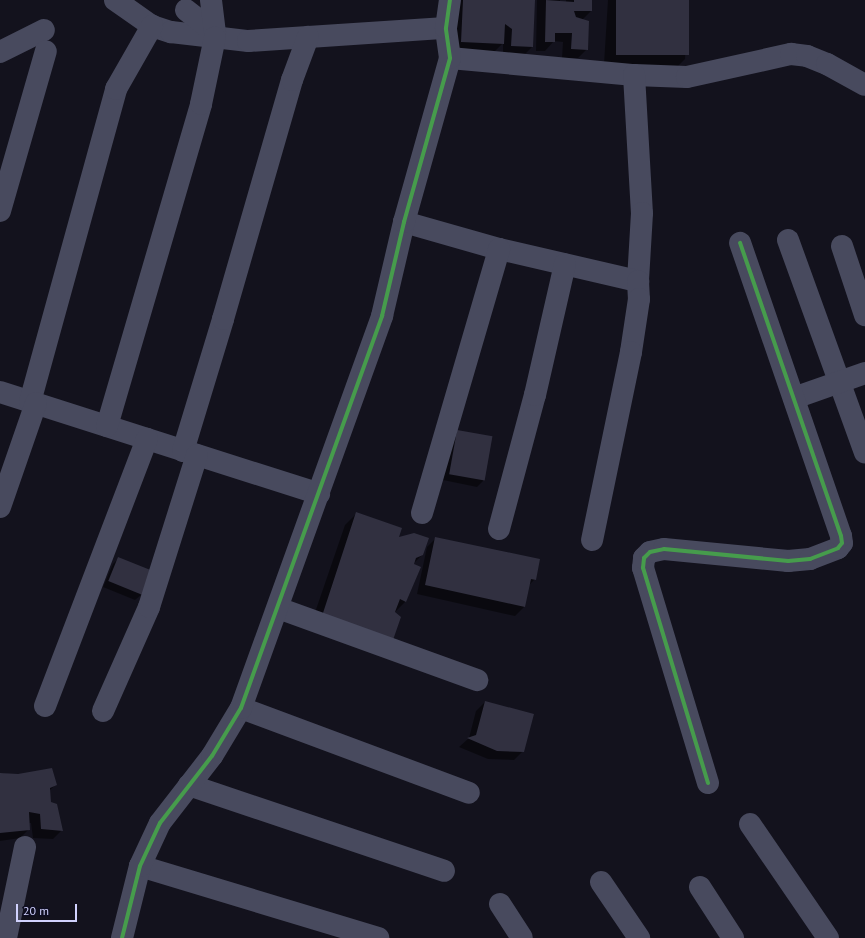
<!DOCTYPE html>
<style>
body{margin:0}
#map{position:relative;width:865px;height:938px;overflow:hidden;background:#13121d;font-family:"PT Sans",sans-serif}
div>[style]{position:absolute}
.shadow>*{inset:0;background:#0007}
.building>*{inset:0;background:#313040;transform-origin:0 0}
.minor>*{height:22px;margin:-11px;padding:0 11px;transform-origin:11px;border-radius:11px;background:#484a5e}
.cycleway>*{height:4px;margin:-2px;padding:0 2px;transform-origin:2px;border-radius:2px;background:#469c4c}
span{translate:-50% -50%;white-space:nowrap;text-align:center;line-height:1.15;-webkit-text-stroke:4px #0f0e22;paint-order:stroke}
.scale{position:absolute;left:16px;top:904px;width:61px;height:18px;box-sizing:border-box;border:2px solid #d1d2fe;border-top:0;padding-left:5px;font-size:12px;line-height:14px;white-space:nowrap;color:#d1d2fe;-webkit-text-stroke:3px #0f0e22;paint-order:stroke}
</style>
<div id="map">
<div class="shadow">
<div style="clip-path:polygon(455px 0,534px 0,532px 47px,523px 56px,503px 55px,503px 43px,494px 52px,453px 51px)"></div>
<div style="clip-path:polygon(537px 0,560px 0,560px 2px,566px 2px,566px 0,591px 0,591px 11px,582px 20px,587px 49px,578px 58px,562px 58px,563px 42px,554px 41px,545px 51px,536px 51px)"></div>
<div style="clip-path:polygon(608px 0,688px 0,685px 59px,676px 68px,604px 64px)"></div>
<div style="clip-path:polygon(451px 437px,491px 437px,483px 481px,477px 487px,443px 480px)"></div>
<div style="clip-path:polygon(357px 513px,423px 554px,413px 564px,405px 602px,394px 613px,310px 627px,345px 525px)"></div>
<div style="clip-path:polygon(436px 538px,535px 579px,528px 586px,524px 607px,515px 616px,417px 594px,427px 547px)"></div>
<div style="clip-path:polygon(119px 558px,141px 595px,135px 600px,103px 587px,113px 564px)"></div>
<div style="clip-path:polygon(485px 702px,523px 751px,514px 760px,488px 759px,459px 747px,469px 738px,476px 711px)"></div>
<div style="clip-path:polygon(3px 773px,55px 785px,49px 791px,50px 802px,62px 830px,53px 839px,33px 838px,31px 823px,29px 823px,29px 829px,20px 838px,0 841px,0 774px)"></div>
</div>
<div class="building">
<div style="clip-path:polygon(463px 0,535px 0,533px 47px,511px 46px,512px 29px,505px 24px,504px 44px,461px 42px)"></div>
<div style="clip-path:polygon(546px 0,574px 2px,574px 0,592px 0,592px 11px,574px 11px,576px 17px,589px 21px,588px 50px,571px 49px,572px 33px,555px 33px,555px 42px,545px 42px)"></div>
<div style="left:616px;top:0;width:73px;height:55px"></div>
<div style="left:457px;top:430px;width:36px;height:45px;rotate:10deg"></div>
<div style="clip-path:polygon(356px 512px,402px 528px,399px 537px,414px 533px,429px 538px,423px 555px,416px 558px,414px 564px,421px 567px,406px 602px,400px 599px,395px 612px,401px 617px,393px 640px,322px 616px)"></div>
<div style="clip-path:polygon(435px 537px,540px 559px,536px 580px,531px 579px,525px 607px,425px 585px)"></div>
<div style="left:118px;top:557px;width:37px;height:26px;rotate:22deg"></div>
<div style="clip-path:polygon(485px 701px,534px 714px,524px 752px,497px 751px,467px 738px,476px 735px)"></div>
<div style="clip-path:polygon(52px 768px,57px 785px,50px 788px,51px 802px,57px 804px,63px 831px,41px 829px,40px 814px,29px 812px,30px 830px,0 833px,0 773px,18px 774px)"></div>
</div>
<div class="minor">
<div style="left:115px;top:0;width:45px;rotate:35.1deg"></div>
<div style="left:152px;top:26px;width:20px;rotate:18deg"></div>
<div style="left:171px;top:32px;width:78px;rotate:6.7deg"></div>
<div style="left:248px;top:41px;width:198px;rotate:-3.8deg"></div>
<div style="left:186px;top:10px;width:37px;rotate:38deg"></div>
<div style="left:215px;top:33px;width:33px;rotate:-97deg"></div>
<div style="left:0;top:52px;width:49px;rotate:-26.6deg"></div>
<div style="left:450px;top:58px;width:185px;rotate:5.3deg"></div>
<div style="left:634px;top:75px;width:53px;rotate:2.2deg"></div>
<div style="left:687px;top:77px;width:107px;rotate:-12.5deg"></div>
<div style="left:791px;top:54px;width:16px;rotate:7deg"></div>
<div style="left:807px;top:56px;width:22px;rotate:22deg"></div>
<div style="left:827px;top:64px;width:43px;rotate:28.9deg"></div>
<div style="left:634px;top:75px;width:138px;rotate:86.7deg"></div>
<div style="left:642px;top:213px;width:68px;rotate:93.4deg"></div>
<div style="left:0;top:211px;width:166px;rotate:-74deg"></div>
<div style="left:404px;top:222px;width:99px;rotate:15.9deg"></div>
<div style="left:499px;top:249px;width:143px;rotate:13deg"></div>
<div style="left:638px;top:281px;width:18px;rotate:87deg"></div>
<div style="left:639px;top:299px;width:54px;rotate:98.6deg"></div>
<div style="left:631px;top:352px;width:192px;rotate:101.7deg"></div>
<div style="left:788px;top:240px;width:226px;rotate:70.1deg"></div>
<div style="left:842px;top:246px;width:73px;rotate:71.6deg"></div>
<div style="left:0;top:392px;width:335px;rotate:17.7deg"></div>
<div style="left:794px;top:398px;width:75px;rotate:-19.4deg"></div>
<div style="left:30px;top:402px;width:325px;rotate:-74.6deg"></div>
<div style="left:116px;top:89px;width:73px;rotate:-60.3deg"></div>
<div style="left:107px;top:426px;width:335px;rotate:-73.7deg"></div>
<div style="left:201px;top:104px;width:68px;rotate:-78.2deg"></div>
<div style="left:183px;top:451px;width:138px;rotate:-73.1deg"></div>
<div style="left:223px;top:319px;width:249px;rotate:-73.9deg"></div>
<div style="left:292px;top:80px;width:46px;rotate:-69.6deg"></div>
<div style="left:0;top:507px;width:110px;rotate:-70.9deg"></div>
<div style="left:422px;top:513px;width:275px;rotate:-73.7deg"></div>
<div style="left:499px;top:529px;width:139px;rotate:-75deg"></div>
<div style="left:535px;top:395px;width:134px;rotate:-77.1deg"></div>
<div style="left:278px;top:608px;width:212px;rotate:19.9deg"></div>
<div style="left:45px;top:706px;width:286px;rotate:-69.1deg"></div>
<div style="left:241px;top:708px;width:243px;rotate:20.4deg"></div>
<div style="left:103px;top:711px;width:114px;rotate:-66.1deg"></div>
<div style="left:149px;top:607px;width:159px;rotate:-72.5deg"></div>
<div style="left:708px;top:783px;width:225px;rotate:-106.8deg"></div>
<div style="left:643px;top:568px;width:10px;rotate:-84deg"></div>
<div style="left:644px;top:558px;width:8px;rotate:-45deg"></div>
<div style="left:650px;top:552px;width:14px;rotate:-12deg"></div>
<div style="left:664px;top:549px;width:125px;rotate:5.5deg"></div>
<div style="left:788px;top:561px;width:22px;rotate:-5deg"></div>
<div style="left:810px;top:559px;width:30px;rotate:-21deg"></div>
<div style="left:838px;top:548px;width:6px;rotate:-51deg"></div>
<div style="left:842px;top:543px;width:7px;rotate:-98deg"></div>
<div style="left:841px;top:536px;width:310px;rotate:-109deg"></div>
<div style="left:189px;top:785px;width:269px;rotate:18.6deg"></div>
<div style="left:750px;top:824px;width:138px;rotate:55.6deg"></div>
<div style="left:140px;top:866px;width:249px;rotate:16.8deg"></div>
<div style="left:601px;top:882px;width:68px;rotate:55.8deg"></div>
<div style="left:700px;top:887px;width:61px;rotate:57.1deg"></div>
<div style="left:500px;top:904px;width:40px;rotate:57.1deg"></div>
<div style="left:6px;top:938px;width:93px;rotate:-78.2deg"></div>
<div style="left:122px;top:938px;width:74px;rotate:-76deg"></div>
<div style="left:140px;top:866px;width:47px;rotate:-65.1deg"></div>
<div style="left:160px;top:823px;width:85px;rotate:-52.2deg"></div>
<div style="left:212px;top:756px;width:56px;rotate:-58.9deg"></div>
<div style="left:241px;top:708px;width:417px;rotate:-70.2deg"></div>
<div style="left:382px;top:316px;width:97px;rotate:-76.8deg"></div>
<div style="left:404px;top:222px;width:170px;rotate:-74.3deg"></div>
<div style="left:450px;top:58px;width:30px;rotate:-98deg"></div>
<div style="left:446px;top:28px;width:28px;rotate:-82deg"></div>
</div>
<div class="cycleway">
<div style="left:708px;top:783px;width:225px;rotate:-106.8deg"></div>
<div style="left:643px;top:568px;width:10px;rotate:-84deg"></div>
<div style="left:644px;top:558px;width:8px;rotate:-45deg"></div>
<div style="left:650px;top:552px;width:14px;rotate:-12deg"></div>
<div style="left:664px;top:549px;width:125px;rotate:5.5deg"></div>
<div style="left:788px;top:561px;width:22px;rotate:-5deg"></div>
<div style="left:810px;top:559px;width:30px;rotate:-21deg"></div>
<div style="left:838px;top:548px;width:6px;rotate:-51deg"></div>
<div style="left:842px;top:543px;width:7px;rotate:-98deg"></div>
<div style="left:841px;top:536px;width:310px;rotate:-109deg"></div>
<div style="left:122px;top:938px;width:74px;rotate:-76deg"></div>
<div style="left:140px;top:866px;width:47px;rotate:-65.1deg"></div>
<div style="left:160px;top:823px;width:85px;rotate:-52.2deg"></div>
<div style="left:212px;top:756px;width:56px;rotate:-58.9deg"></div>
<div style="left:241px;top:708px;width:417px;rotate:-70.2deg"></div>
<div style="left:382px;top:316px;width:97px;rotate:-76.8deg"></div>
<div style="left:404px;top:222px;width:170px;rotate:-74.3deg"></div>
<div style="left:450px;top:58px;width:30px;rotate:-98deg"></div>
<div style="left:446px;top:28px;width:28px;rotate:-82deg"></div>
</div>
<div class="scale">20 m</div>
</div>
